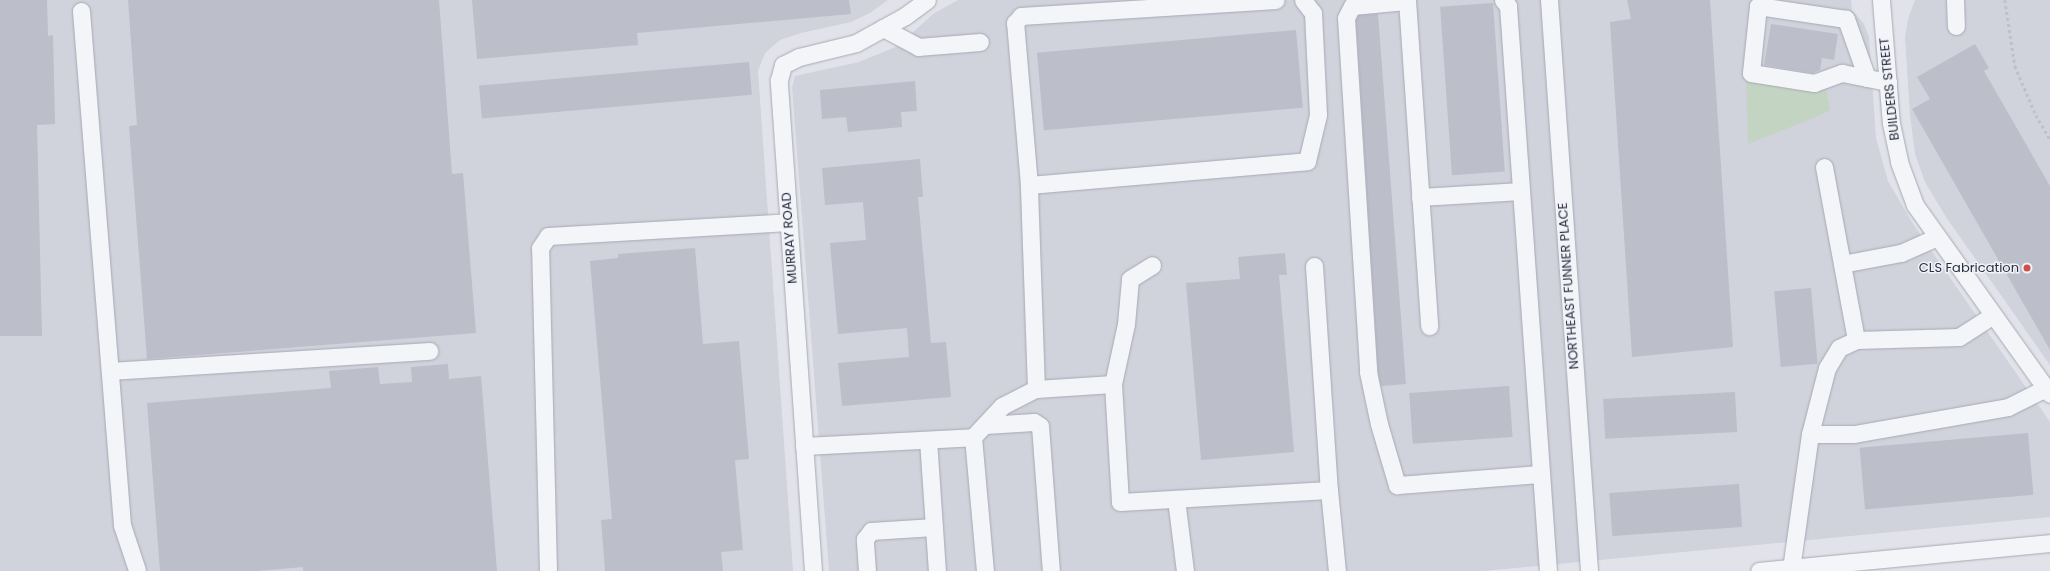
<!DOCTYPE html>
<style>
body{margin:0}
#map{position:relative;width:2050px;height:571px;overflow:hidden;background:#e2e3ea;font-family:Poppins,sans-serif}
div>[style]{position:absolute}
.built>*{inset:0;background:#d0d2dc}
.green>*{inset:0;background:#c4d4c3}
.building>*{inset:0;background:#bcbeca;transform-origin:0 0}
.path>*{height:2.5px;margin-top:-1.25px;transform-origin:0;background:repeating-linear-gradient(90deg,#bfc1c9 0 3px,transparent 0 6px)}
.roads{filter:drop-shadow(0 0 1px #a7a9b4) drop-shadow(0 0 1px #a7a9b4)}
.minor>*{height:17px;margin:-8.5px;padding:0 8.5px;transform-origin:8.5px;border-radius:8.5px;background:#f4f5f8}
.dots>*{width:11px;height:11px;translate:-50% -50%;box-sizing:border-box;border:2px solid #f1f3f7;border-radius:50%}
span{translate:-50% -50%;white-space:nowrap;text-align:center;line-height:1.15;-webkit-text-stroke:3px #f1f3f7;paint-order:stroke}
.street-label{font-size:13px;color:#2a2e42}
.poi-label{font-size:13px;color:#2a2e42}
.right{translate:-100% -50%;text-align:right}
</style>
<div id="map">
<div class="built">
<div style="clip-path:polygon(0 0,888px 0,870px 13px,851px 22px,801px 33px,780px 40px,765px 53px,758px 71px,793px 571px,0 571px)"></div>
<div style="clip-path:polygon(958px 0,1851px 0,1852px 10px,1864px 24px,1869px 37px,1876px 138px,1888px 181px,1913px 224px,2050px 422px,2050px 517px,1484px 571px,829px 571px,792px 87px,795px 76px,859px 62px,898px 46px,933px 14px)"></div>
<div style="clip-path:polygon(1915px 0,2050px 0,2050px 365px,1946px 217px,1925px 182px,1915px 154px,1910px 115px,1905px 37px,1908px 19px)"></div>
</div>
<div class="green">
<div style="clip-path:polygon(1746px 78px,1826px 88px,1830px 110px,1816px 117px,1748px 144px)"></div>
</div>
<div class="building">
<div style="clip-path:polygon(0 0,47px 0,48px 36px,53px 35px,55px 124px,37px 125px,42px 336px,0 336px)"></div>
<div style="clip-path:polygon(128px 0,439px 0,452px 174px,463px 173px,476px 333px,147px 359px,129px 126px,137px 125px)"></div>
<div style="clip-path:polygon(472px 0,849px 0,851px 14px,637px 33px,638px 45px,477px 59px)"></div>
<div style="clip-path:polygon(1627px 0,1710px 0,1733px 347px,1632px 357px,1610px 22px,1631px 19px)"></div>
<div style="left:1493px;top:3px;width:169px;height:53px;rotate:86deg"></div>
<div style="clip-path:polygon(1378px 14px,1406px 384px,1381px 386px,1378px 371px,1356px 20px,1358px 15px)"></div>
<div style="clip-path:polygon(1771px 24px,1838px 34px,1834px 60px,1822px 58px,1820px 70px,1813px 73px,1764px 65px)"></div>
<div style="left:1296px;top:30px;width:78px;height:260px;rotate:85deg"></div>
<div style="clip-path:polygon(1975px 44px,1989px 68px,1984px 71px,2050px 186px,2050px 350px,1912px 109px,1930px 99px,1917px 77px)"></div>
<div style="left:749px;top:62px;width:33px;height:271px;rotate:85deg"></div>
<div style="clip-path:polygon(915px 81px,917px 111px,901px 112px,902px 127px,848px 132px,846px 117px,822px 119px,820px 90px)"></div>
<div style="clip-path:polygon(920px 159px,923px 197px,918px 197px,931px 343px,946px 342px,951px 397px,842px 406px,838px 363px,909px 357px,907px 328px,838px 334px,830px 243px,866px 240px,863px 202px,825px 205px,822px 168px)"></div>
<div style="clip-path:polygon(695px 248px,703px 344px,739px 341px,749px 459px,735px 460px,743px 550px,721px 552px,723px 571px,605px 571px,601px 520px,612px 519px,590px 261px,618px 258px,618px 254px)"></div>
<div style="clip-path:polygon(1285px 253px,1287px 275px,1279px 275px,1294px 452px,1201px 460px,1186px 283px,1240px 279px,1238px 257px)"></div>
<div style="left:1811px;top:288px;width:76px;height:37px;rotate:85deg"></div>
<div style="clip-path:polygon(448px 364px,449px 379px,481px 376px,497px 571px,303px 571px,303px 567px,257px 571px,160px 571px,147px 403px,331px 388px,329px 371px,378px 367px,380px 384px,412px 382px,411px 367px)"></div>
<div style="left:1509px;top:386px;width:51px;height:100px;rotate:86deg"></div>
<div style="left:1735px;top:392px;width:40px;height:132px;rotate:87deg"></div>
<div style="left:2028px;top:433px;width:62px;height:169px;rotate:85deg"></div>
<div style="left:1739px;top:484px;width:43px;height:130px;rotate:86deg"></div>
</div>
<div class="path">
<div style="left:2005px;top:0;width:67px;rotate:81.4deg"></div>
<div style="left:2015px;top:66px;width:53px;rotate:66.8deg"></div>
<div style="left:2036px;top:115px;width:28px;rotate:60deg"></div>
</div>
<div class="roads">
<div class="minor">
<div style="left:1407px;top:0;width:327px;rotate:86.1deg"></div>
<div style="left:1503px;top:0;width:8px;rotate:50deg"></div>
<div style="left:1508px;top:6px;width:566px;rotate:85.95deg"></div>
<div style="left:1549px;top:0;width:572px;rotate:85.99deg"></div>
<div style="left:1881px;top:0;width:123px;rotate:85.4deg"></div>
<div style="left:1891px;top:123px;width:40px;rotate:78deg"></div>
<div style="left:1899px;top:162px;width:46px;rotate:69.6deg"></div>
<div style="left:1915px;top:205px;width:232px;rotate:54.5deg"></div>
<div style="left:1955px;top:0;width:26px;rotate:88deg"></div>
<div style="left:1406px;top:1px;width:54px;rotate:174.7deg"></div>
<div style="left:1352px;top:6px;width:13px;rotate:117deg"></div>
<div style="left:1346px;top:18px;width:355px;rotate:86.4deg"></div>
<div style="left:1368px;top:372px;width:53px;rotate:78.1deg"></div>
<div style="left:1379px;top:424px;width:64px;rotate:73.6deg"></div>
<div style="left:1397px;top:485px;width:144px;rotate:-4.4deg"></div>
<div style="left:81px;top:11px;width:516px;rotate:85.44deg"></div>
<div style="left:122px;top:525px;width:47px;rotate:71.6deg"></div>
<div style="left:883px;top:28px;width:40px;rotate:28deg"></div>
<div style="left:918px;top:47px;width:62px;rotate:-4.6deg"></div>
<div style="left:1867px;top:78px;width:63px;rotate:-109.6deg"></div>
<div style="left:1846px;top:19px;width:89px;rotate:-171.6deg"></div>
<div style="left:1758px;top:6px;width:67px;rotate:96deg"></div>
<div style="left:1751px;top:73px;width:64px;rotate:9deg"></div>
<div style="left:1814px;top:83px;width:30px;rotate:-20deg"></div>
<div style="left:1842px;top:73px;width:47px;rotate:11.1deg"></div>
<div style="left:1824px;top:167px;width:176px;rotate:79.5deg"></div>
<div style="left:1029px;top:185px;width:163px;rotate:-94.9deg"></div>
<div style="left:1015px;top:23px;width:9px;rotate:-49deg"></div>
<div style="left:1021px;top:16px;width:255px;rotate:-3.6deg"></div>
<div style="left:1420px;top:197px;width:101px;rotate:-3.4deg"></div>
<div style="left:1842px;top:264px;width:60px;rotate:-10.6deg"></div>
<div style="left:1901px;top:253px;width:39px;rotate:-24deg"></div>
<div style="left:1314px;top:266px;width:225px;rotate:86.2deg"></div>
<div style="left:1329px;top:490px;width:81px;rotate:84.4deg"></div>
<div style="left:110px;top:371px;width:320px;rotate:-3.6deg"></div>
<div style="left:1113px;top:384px;width:61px;rotate:-77.8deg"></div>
<div style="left:1126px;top:324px;width:45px;rotate:-84.9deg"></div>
<div style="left:1130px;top:279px;width:26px;rotate:-32deg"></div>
<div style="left:1036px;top:389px;width:77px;rotate:-3.7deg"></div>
<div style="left:1113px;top:384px;width:118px;rotate:86.6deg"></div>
<div style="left:1120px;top:502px;width:209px;rotate:-3.3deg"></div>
<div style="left:985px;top:425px;width:49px;rotate:-3.5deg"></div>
<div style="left:1034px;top:422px;width:7px;rotate:34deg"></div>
<div style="left:1040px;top:426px;width:145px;rotate:85.7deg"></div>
<div style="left:1810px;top:434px;width:44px"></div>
<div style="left:1854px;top:434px;width:156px;rotate:-9.9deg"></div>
<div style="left:2008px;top:407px;width:42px;rotate:-26.6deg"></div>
<div style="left:973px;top:437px;width:135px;rotate:84.9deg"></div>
<div style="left:928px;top:440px;width:131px;rotate:86.1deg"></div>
<div style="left:804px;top:446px;width:169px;rotate:-3deg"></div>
<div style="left:973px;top:437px;width:42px;rotate:-46.9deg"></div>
<div style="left:1002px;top:406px;width:38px;rotate:-27deg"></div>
<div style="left:1036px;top:389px;width:204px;rotate:-92deg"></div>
<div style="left:1029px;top:185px;width:279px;rotate:-4.9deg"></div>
<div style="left:1307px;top:161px;width:47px;rotate:-76.6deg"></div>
<div style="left:1318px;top:115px;width:102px;rotate:-92.8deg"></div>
<div style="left:1313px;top:13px;width:16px;rotate:-128deg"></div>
<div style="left:1176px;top:499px;width:73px;rotate:82.9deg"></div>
<div style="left:1791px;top:569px;width:136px;rotate:-82deg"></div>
<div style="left:1810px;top:434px;width:68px;rotate:-75.6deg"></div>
<div style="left:1827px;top:368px;width:23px;rotate:-59deg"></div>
<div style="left:1839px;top:348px;width:19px;rotate:-25deg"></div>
<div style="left:1856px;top:340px;width:103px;rotate:-1.7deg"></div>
<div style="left:1959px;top:337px;width:40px;rotate:-32.9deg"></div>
<div style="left:548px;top:571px;width:323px;rotate:-91.4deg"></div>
<div style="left:540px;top:248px;width:14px;rotate:-56deg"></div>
<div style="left:548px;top:236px;width:241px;rotate:-3.3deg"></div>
<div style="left:813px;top:571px;width:492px;rotate:-94deg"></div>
<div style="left:779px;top:80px;width:16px;rotate:-75deg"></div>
<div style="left:783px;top:65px;width:18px;rotate:-27deg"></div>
<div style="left:799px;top:57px;width:59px;rotate:-13.8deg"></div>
<div style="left:856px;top:43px;width:56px;rotate:-28.9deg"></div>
<div style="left:905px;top:16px;width:27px;rotate:-36deg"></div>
<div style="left:867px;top:571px;width:32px;rotate:-94deg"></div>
<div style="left:865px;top:539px;width:10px;rotate:-53deg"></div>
<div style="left:871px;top:531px;width:63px;rotate:-3.6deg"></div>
<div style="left:1759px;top:571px;width:292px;rotate:-5.5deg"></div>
</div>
</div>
<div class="dots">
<div style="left:2027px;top:268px;background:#cd5149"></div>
</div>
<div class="street-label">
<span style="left:1890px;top:89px;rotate:-96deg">BUILDERS STREET</span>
<span style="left:790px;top:238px;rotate:-94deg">MURRAY ROAD</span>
<span style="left:1569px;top:286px;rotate:-94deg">NORTHEAST FUNNER PLACE</span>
</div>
<div class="poi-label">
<span class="right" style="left:2019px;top:268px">CLS Fabrication</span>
</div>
</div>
